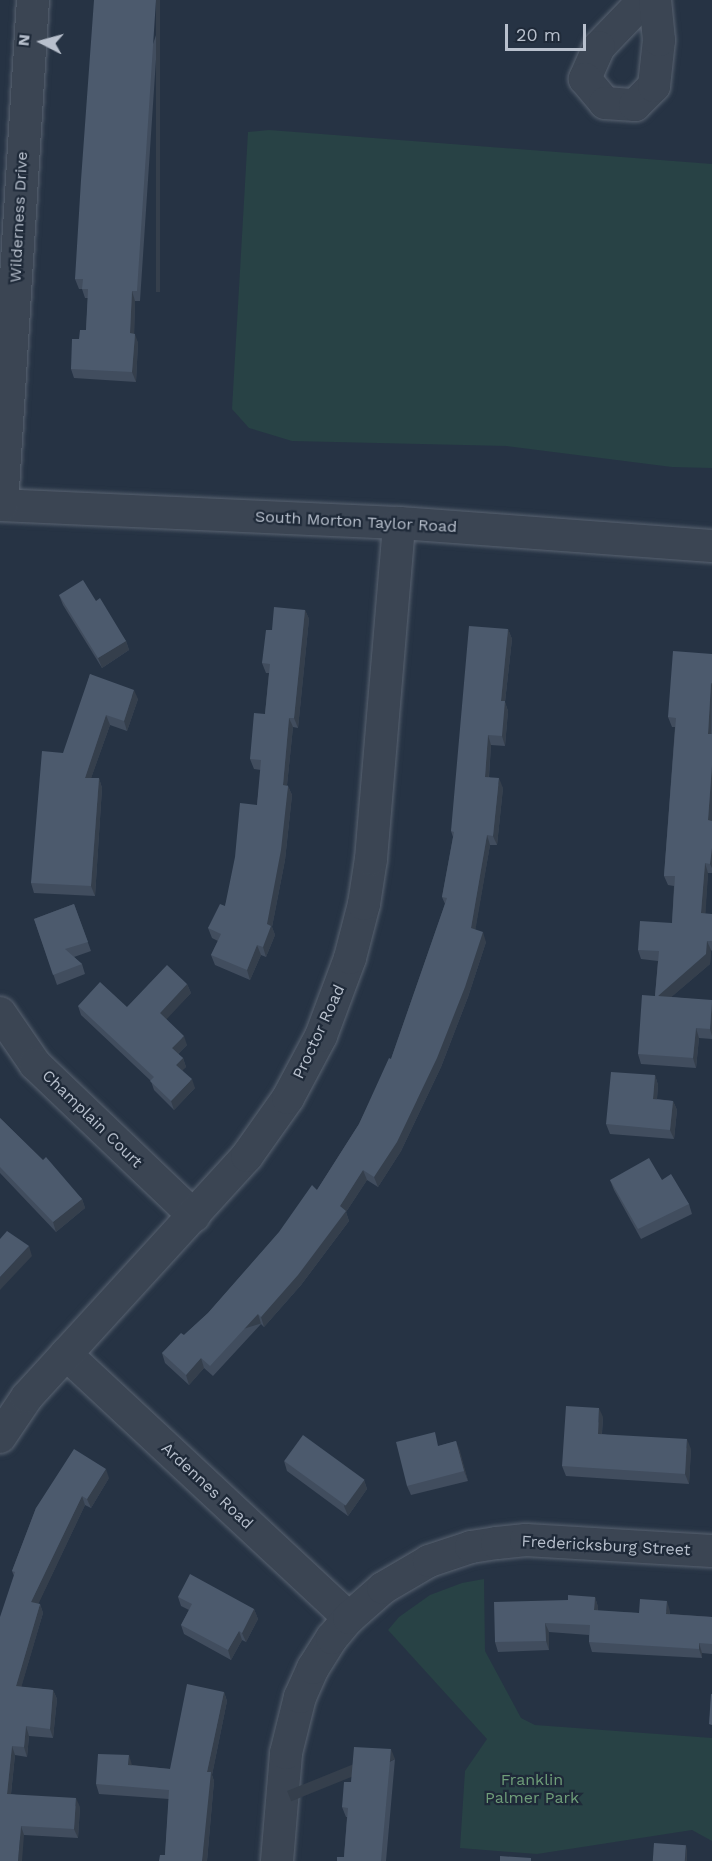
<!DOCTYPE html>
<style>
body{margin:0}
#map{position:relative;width:712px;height:1861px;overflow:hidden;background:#263344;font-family:"Work Sans",sans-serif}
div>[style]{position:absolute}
.green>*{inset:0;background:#284245}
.roads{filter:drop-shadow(0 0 2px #596371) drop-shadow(0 0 2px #596371)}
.minor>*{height:32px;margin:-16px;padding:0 16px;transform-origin:16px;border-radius:16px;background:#3b4553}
.wall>*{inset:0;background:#414d5e}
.shaded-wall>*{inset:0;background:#353f4c;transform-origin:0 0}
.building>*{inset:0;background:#4c5a6d;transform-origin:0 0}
span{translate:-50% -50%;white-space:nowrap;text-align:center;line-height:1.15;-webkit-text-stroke:4.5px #1f2a39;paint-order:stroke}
.street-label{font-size:16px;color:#b8c0cd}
.park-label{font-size:16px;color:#6f9e79}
.north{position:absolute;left:12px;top:12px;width:60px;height:60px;-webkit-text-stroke:4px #1f2a39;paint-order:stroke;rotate:276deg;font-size:16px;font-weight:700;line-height:24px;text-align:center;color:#b8c0cd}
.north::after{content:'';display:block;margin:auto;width:21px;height:27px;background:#b8c0cd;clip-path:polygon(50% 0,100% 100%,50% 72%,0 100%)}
.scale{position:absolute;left:505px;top:24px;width:81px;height:27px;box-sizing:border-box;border:3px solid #b8c0cd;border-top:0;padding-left:8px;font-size:18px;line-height:21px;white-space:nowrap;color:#b8c0cd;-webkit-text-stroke:4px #1f2a39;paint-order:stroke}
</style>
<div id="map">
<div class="green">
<div style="clip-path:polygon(269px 130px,712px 164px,712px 468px,672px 467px,507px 446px,292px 441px,249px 428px,232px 409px,248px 132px)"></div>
<div style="clip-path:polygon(484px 1579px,485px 1651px,521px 1718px,535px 1725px,712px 1738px,712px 1841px,692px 1830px,537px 1854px,460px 1848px,465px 1771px,487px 1739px,388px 1630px,399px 1617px,430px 1595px,462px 1583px)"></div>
</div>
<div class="roads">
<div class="minor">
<div style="left:644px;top:0;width:65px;rotate:133.8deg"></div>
<div style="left:599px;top:47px;width:35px;rotate:114deg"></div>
<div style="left:585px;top:79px;width:31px;rotate:50deg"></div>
<div style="left:605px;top:103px;width:30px;rotate:4deg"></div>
<div style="left:635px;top:105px;width:27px;rotate:-45deg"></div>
<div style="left:654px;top:86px;width:46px;rotate:-83.8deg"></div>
<div style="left:659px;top:40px;width:40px;rotate:-95.7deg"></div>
<div style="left:0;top:505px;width:399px;rotate:2.6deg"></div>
<div style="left:399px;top:523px;width:314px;rotate:4.2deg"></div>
<div style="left:2px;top:505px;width:506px;rotate:-86.49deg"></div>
<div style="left:0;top:1013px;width:62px;rotate:55.5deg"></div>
<div style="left:35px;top:1064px;width:220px;rotate:43.7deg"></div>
<div style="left:66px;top:1354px;width:387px;rotate:43deg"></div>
<div style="left:0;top:1437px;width:48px;rotate:-56deg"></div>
<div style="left:27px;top:1397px;width:326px;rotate:-47.6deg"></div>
<div style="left:247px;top:1156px;width:71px;rotate:-54.7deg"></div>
<div style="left:288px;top:1098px;width:70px;rotate:-62deg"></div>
<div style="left:321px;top:1036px;width:83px;rotate:-69.6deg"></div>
<div style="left:350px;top:958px;width:56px;rotate:-75.5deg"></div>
<div style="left:364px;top:904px;width:46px;rotate:-81.2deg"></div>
<div style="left:371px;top:859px;width:337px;rotate:-85.2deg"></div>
<div style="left:277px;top:1861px;width:108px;rotate:-85.2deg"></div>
<div style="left:286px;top:1753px;width:58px;rotate:-76deg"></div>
<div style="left:300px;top:1697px;width:32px;rotate:-66deg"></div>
<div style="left:313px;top:1668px;width:36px;rotate:-58deg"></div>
<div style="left:332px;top:1638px;width:26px;rotate:-50deg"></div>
<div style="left:349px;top:1618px;width:45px;rotate:-41.4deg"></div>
<div style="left:383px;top:1588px;width:53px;rotate:-30.4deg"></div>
<div style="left:429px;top:1561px;width:44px;rotate:-18.4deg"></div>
<div style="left:471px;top:1547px;width:26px;rotate:-9deg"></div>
<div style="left:497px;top:1543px;width:29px;rotate:-6deg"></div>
<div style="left:526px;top:1540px;width:186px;rotate:3.4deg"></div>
</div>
</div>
<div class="wall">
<div style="clip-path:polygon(158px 29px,140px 301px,135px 301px,134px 334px,138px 343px,136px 382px,74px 378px,71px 369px,79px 339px,86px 330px,88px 298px,85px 298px,82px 289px,79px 289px,75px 279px)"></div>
<div style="clip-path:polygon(59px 595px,96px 601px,126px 641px,129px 650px,102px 668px,63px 605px)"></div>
<div style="clip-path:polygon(305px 610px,309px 619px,298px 728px,293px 727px,287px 785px,288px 786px,292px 795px,285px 860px,272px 927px,275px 935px,266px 957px,261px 955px,250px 980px,215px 965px,211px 955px,218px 941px,212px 938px,208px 928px,225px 906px,257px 805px,261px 770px,254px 769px,250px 759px,265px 714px,269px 673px,266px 673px,262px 663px,272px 630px)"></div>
<div style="clip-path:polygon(508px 629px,512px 639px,505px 702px,508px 711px,505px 746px,491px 745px,489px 777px,503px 788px,497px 845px,490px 845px,475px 930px,486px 942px,468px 997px,441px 1067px,401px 1151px,378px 1187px,367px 1180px,346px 1212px,349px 1221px,301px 1285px,264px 1327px,261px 1324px,213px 1376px,204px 1368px,189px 1385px,165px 1363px,162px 1353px,184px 1335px,208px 1313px,317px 1190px,359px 1124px,391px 1059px,445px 904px,442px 897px,453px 837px,451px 831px)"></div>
<div style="clip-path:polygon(712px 654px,712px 873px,708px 873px,705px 914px,712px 914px,712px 951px,711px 950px,710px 964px,671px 997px,712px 1001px,712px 1039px,699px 1038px,696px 1068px,641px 1064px,638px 1054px,655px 996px,658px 961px,641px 959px,638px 950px,672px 923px,674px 886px,668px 885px,664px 876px,675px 727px,672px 727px,668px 717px)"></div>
<div style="clip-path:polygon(90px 674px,138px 699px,127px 731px,110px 725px,91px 778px,99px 778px,102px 788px,95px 896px,34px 893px,31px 883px)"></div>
<div style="clip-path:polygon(74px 904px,91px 951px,74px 957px,82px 964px,85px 974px,57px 985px,34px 919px)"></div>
<div style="clip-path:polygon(187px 984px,191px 993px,166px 1019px,187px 1045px,178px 1054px,183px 1058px,186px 1067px,182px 1070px,195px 1088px,174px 1110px,154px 1090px,151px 1081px,81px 1015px,78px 1006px,127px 1007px)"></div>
<div style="clip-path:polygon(655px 1075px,658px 1085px,657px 1099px,673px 1101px,677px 1110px,674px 1139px,610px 1134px,606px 1124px)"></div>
<div style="clip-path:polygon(0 1118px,82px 1199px,85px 1208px,56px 1232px,0 1173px)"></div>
<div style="clip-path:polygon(610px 1180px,662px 1180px,689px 1204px,692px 1214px,641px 1239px,614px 1190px)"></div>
<div style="clip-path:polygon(603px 1417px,602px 1434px,691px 1449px,689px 1484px,566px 1476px,562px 1466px)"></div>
<div style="clip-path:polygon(456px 1441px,468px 1481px,411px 1495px,407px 1486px,439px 1446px)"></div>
<div style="clip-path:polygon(284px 1461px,364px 1480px,367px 1489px,348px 1516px,287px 1471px)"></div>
<div style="clip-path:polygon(109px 1478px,91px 1508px,85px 1505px,38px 1604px,40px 1604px,43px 1613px,21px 1687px,53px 1690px,57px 1699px,53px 1738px,29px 1736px,27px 1757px,15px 1755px,11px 1794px,80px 1807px,78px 1838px,24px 1835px,0 1861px,14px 1576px,12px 1571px,36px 1508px)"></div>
<div style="clip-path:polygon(178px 1597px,254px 1609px,258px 1619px,246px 1642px,242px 1640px,231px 1660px,184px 1634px,181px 1625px,189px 1610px,181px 1606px)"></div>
<div style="clip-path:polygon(595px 1597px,598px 1607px,598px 1611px,639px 1613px,670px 1611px,670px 1614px,712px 1617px,712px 1654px,702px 1653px,702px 1658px,592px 1652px,589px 1642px,589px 1635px,549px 1632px,549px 1650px,498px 1652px,495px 1642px,568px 1600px)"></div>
<div style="clip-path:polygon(224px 1692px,227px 1701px,212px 1775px,214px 1781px,207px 1861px,159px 1861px,165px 1855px,169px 1799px,99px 1794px,96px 1784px,132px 1765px,170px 1769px)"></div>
<div style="clip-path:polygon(395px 1759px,386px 1861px,337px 1861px,344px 1857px,347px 1817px,346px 1817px,342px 1807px,351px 1782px)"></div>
</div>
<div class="shaded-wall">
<div style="left:156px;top:0;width:4px;height:292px"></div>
<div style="clip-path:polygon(132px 291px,135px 301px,134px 343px,130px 333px)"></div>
<div style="clip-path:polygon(135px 334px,138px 343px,136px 382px,132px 372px)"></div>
<div style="clip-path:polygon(305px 610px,309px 619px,298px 728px,294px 718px)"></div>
<div style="clip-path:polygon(508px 629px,512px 639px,505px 702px,508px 711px,505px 746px,502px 736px,501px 701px)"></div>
<div style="clip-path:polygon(126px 641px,129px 650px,102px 668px,98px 658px)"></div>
<div style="clip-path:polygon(711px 683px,712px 685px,711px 744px,708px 734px)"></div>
<div style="clip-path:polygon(134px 690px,138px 699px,127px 731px,124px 721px)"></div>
<div style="clip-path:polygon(106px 715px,110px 725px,88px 787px,85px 778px)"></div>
<div style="clip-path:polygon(289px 718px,293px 727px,286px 795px,283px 785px)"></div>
<div style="clip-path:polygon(488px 735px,491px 745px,488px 786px,485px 777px)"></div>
<div style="clip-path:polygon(712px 765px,712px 830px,708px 820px)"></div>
<div style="clip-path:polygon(99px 778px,102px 788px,95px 896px,91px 886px)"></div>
<div style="clip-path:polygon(499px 778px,503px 788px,497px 845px,493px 836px)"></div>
<div style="clip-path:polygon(288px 786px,292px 795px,285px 860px,272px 927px,275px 935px,266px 957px,263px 947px)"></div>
<div style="clip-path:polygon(487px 835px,490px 845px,474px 938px,471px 928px)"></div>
<div style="clip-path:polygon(711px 848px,712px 849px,712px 868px,710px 864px)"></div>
<div style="clip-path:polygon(705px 863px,708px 873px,705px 923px,701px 913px)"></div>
<div style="clip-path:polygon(483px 932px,486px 942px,468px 997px,441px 1067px,401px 1151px,378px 1187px,374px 1177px)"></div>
<div style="clip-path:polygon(707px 941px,711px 950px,710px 964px,661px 1006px,658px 996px)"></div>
<div style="clip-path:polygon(257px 945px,261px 955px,250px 980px,247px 970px)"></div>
<div style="clip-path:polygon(187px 984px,191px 993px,164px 1022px,160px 1013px)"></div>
<div style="clip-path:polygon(712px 1001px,712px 1036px,710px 1029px)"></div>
<div style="clip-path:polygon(696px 1028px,699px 1038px,696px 1068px,693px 1058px)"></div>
<div style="clip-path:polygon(184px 1036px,187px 1045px,175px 1057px,172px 1048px)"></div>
<div style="clip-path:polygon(183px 1058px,186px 1067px,180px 1073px,176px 1065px)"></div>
<div style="clip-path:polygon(655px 1075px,658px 1085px,656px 1109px,653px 1099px)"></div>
<div style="clip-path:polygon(192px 1079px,195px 1088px,174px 1110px,171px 1101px)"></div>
<div style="clip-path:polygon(673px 1101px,677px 1110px,674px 1139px,670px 1130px)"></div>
<div style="clip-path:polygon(363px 1170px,367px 1180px,346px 1212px,349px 1221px,301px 1285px,264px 1327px,261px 1317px,340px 1206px)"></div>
<div style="clip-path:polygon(82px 1199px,85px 1208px,56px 1232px,53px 1222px)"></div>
<div style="clip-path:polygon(29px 1246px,32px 1256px,0 1290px,0 1277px)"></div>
<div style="left:258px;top:1314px;width:10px;height:71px;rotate:73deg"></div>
<div style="clip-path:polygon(201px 1358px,204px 1368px,189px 1385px,186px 1375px)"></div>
<div style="clip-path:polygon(599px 1408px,603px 1417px,601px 1444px,598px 1434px)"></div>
<div style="clip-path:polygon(687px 1439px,691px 1449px,689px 1484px,685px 1474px)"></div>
<div style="clip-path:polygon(456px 1441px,460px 1451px,468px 1481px,464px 1471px)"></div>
<div style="clip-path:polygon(106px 1469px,109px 1478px,91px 1508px,87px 1499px)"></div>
<div style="clip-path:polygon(364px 1480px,367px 1489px,348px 1516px,344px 1506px)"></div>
<div style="clip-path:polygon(82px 1496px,85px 1505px,35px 1611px,31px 1602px)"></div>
<div style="clip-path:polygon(595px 1597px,598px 1607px,597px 1620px,594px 1610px)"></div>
<div style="clip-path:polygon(667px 1601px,670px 1611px,669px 1624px,666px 1614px)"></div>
<div style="clip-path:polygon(40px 1604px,43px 1613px,19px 1695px,16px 1686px)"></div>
<div style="clip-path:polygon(254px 1609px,258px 1619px,246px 1642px,242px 1633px)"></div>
<div style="clip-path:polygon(545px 1623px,549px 1632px,549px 1650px,546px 1641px)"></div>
<div style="clip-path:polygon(239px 1631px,242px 1640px,231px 1660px,228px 1650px)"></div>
<div style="clip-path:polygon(699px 1643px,702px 1653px,702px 1658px,699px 1649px)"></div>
<div style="clip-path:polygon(53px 1690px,57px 1699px,53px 1738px,50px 1729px)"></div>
<div style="clip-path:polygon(224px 1692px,227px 1701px,212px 1775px,214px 1781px,207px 1861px,202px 1861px,207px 1772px)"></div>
<div style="clip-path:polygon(26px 1726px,29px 1736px,27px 1757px,24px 1747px)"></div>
<div style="clip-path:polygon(12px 1746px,15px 1755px,10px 1803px,7px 1794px)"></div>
<div style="left:391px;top:1749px;width:11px;height:112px;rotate:68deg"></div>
<div style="clip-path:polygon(129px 1755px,132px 1765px,132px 1774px,128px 1765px)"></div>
<div style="clip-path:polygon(76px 1798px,80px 1807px,78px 1838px,74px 1829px)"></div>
<div style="clip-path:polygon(21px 1826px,24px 1835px,22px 1861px,18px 1861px)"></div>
<div style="clip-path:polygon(686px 1845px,687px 1850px,687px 1861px,685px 1861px)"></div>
</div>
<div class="building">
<div style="clip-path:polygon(94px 0,156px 0,137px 291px,132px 291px,130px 333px,135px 334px,132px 372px,71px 369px,72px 339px,79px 339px,80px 330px,86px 330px,88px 289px,82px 289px,83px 279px,75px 279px,81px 180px)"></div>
<div style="clip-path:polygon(83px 580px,96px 601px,100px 598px,126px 641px,98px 658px,59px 595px)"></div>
<div style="clip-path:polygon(274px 607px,305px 610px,294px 718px,289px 718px,283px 785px,288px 786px,281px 850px,267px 924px,271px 926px,263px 947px,257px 945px,247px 970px,211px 955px,221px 934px,208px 928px,220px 904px,225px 906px,235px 857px,240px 803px,257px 805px,261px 760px,250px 759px,254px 713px,265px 714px,270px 664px,262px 663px,266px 630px,272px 630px)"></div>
<div style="clip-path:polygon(469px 626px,508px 629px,501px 701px,505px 701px,502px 736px,488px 735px,485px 777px,499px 778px,493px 836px,487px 835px,471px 928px,483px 932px,465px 987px,437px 1058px,397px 1142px,374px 1177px,363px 1170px,340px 1206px,346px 1211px,298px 1275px,261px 1317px,258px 1314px,210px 1366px,201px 1358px,186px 1375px,162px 1353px,181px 1333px,184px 1335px,208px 1313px,279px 1232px,312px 1185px,317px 1190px,359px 1124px,389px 1058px,391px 1059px,447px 898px,442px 897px,454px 832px,451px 831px)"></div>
<div style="clip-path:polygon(673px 651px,712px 654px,712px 683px,711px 683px,708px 734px,712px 734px,712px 765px,708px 820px,712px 821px,712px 848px,710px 864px,705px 863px,701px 913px,712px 914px,712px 941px,707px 941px,706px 954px,658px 996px,712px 1000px,710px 1029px,696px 1028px,693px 1058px,638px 1054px,642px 995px,655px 996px,659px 951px,638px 950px,640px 921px,672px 923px,675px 876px,664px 876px,676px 718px,668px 717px)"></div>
<div style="clip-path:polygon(90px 674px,134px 690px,124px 721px,106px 715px,85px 778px,99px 778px,91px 886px,31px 883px,42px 751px,63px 753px)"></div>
<div style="clip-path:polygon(74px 904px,88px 942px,65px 949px,82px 964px,53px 975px,34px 919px)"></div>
<div style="clip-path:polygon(167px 965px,187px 984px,160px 1013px,184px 1036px,172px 1048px,183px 1058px,176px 1065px,192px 1079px,171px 1101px,150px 1081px,154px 1077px,78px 1006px,100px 982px,127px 1007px)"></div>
<div style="clip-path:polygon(611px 1072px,655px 1075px,653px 1099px,673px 1101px,670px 1130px,606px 1124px)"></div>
<div style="clip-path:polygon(0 1118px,43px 1160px,46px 1157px,82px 1199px,53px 1222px,0 1167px)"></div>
<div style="clip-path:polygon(649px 1158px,662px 1180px,671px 1174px,689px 1204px,638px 1229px,610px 1180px)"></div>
<div style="clip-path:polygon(7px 1231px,29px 1246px,0 1277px,0 1239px)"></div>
<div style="clip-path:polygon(566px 1406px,599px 1408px,598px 1434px,687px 1439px,685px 1474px,562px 1466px)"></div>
<div style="clip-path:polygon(435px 1432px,438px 1446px,456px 1441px,464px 1471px,407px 1486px,396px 1442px)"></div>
<div style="left:303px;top:1435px;width:76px;height:32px;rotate:36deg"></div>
<div style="clip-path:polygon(74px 1449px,106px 1469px,87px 1499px,82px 1496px,31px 1602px,40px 1604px,16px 1686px,53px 1690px,50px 1729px,26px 1726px,24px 1747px,12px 1746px,7px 1794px,76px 1798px,74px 1829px,21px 1826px,18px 1861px,0 1861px,0 1617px,15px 1572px,12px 1571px,36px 1508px)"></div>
<div style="clip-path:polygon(190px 1574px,254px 1609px,242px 1633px,239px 1631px,228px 1650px,181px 1625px,192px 1604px,178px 1597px)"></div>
<div style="clip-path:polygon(568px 1595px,595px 1597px,594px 1610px,639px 1613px,640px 1599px,667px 1601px,666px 1614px,712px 1617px,712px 1644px,699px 1643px,699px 1649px,589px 1642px,590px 1625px,545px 1623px,546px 1641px,495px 1642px,494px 1602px,568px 1600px)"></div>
<div style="clip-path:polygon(187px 1684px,224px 1692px,207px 1772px,211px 1772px,202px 1861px,159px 1861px,160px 1855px,165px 1855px,169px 1790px,96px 1784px,98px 1754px,129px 1755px,128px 1765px,170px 1769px)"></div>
<div style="clip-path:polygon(711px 1694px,712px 1694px,712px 1725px,709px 1724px)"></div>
<div style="clip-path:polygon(354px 1747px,391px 1749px,381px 1861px,337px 1861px,337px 1857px,344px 1857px,348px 1808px,342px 1807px,344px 1782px,351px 1782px)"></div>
<div style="left:654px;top:1843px;width:32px;height:18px;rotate:4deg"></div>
<div style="clip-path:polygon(500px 1856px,531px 1858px,531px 1861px,500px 1861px)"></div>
</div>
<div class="street-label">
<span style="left:19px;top:217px;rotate:-87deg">Wilderness Drive</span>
<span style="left:356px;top:522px;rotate:3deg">South Morton Taylor Road</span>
<span style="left:319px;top:1032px;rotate:-65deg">Proctor Road</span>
<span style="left:92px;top:1119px;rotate:44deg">Champlain Court</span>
<span style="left:207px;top:1486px;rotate:43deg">Ardennes Road</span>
<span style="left:606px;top:1546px;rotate:3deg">Fredericksburg Street</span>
</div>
<div class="park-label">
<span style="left:532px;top:1789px">Franklin<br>Palmer Park</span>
</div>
<div class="north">N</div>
<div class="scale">20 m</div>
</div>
